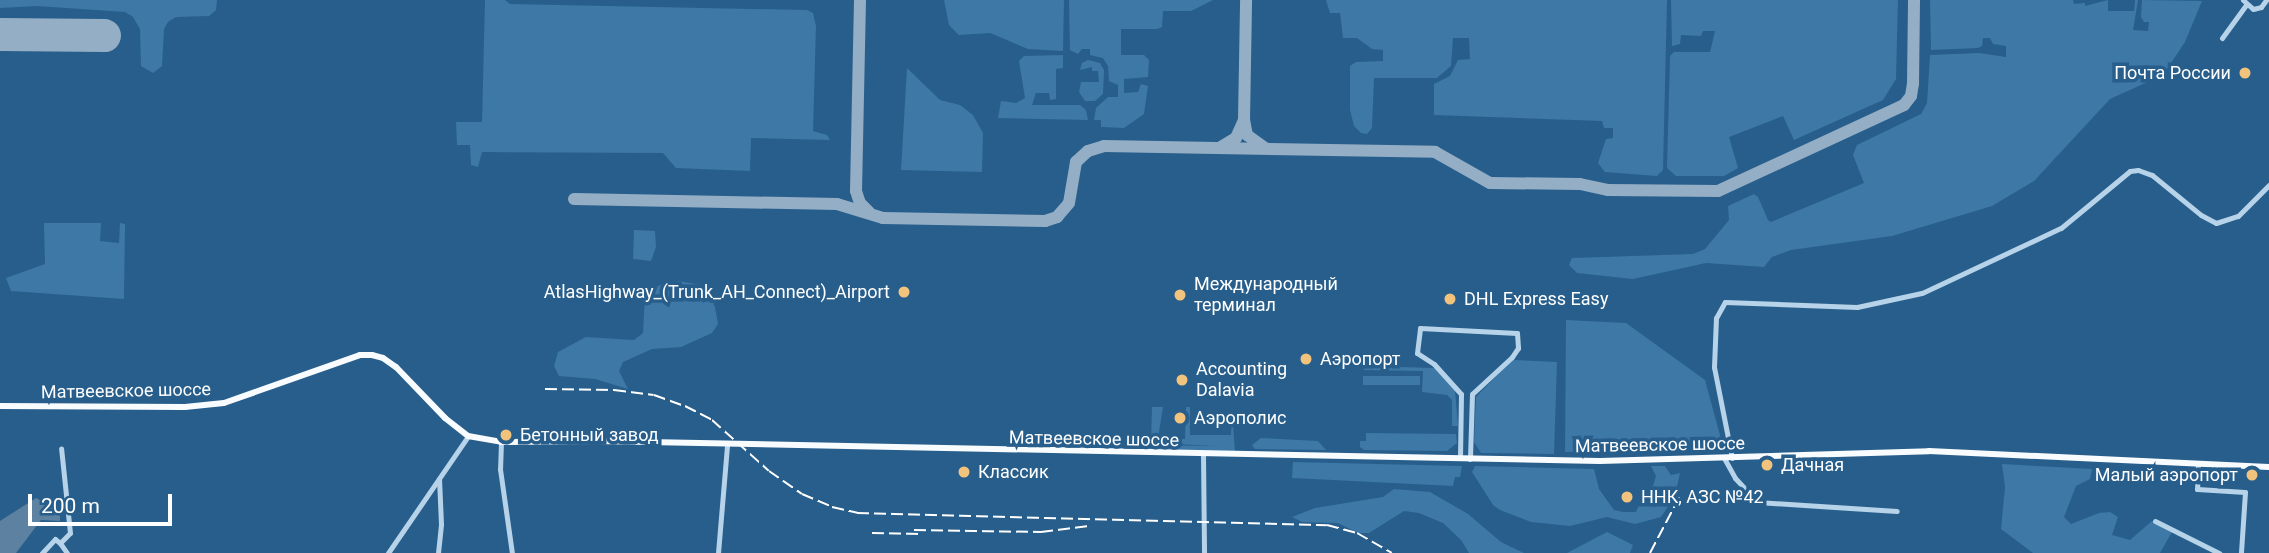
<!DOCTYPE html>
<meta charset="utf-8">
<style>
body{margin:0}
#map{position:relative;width:2269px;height:553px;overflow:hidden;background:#285e8b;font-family:Roboto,sans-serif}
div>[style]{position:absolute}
.green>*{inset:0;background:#3d78a7;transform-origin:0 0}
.water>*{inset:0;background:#5d81a0}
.taxiway>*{height:12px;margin:-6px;padding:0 6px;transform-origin:6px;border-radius:6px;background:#94aec5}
.runway>*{height:33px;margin:-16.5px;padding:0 16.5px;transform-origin:16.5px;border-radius:16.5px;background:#94aec5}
.minor>*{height:5px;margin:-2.5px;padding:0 2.5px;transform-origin:2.5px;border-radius:2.5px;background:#b6d3e9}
.major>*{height:6px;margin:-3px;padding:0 3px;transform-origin:3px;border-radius:3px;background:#f9fcfe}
.rail>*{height:2px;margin-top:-1px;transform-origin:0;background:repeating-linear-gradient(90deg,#fff 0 12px,transparent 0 17px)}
.dots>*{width:19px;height:19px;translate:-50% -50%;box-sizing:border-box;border:4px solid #285e8b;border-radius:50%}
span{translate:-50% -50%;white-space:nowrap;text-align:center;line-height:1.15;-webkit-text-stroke:7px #285e8b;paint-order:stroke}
.poi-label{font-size:18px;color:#fff}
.right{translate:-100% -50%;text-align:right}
.left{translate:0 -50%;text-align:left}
.street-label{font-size:18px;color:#fff}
.scale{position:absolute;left:28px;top:494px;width:144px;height:32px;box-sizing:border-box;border:4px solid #fff;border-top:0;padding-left:9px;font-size:21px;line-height:24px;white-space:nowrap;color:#fff;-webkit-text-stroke:5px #285e8b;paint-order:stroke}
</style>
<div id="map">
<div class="green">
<div style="clip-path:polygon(0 0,217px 0,216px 10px,209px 16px,176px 17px,168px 22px,164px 29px,162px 66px,153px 73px,141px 66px,140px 29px,133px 17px,125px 12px,37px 6px,0 8px)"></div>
<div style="clip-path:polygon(485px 0,505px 0,510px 4px,807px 10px,813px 13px,816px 26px,813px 131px,827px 135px,830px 140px,751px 138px,750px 171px,676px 168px,663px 153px,482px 152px,478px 167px,471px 165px,470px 145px,457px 145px,456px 122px,482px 122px)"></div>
<div style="clip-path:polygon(944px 0,1064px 0,1063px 51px,1028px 49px,990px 33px,959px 35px,949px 25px)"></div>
<div style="clip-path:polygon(1069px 0,1213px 0,1191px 11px,1163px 11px,1162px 27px,1157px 29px,1121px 29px,1121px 55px,1144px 55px,1149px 60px,1148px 77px,1124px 79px,1124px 93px,1138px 92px,1141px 84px,1148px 86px,1144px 114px,1124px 128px,1101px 127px,1101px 120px,1094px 120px,1096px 108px,1108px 97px,1118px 97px,1118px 85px,1109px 81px,1108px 66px,1103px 58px,1090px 55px,1090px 49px,1082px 49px,1078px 54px,1070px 50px)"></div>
<div style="clip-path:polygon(1326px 0,1667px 0,1663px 170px,1657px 176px,1605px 172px,1598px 163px,1606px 139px,1613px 138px,1613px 128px,1604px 128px,1602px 121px,1434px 115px,1434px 84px,1450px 76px,1458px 60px,1470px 59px,1469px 38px,1453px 38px,1451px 66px,1437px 78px,1374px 78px,1372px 128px,1367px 134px,1361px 133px,1354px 126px,1350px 110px,1350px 66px,1356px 62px,1383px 61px,1383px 50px,1372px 49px,1357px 38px,1343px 38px,1340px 13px,1330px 13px)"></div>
<div style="clip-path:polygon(1671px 0,1898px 0,1896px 79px,1883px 100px,1794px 140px,1783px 116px,1729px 137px,1738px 168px,1724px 176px,1676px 176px,1667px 168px,1670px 56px,1674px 52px,1710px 52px,1715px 31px,1703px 31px,1701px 36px,1681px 35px,1680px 44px,1672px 46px)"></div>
<div style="clip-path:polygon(1930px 0,2073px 0,2074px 4px,2085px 3px,2085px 6px,2108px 0,2108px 11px,2134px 11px,2135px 0,2138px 0,2133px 30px,2148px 31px,2149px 22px,2144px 22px,2141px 17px,2142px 0,2202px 1px,2185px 42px,2163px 75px,2110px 99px,2034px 181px,1992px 206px,1892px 236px,1791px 250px,1772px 257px,1764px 267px,1706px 263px,1633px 279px,1577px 273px,1569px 265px,1572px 258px,1693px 254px,1705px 249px,1729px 220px,1728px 206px,1754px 194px,1758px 197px,1768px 220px,1771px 222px,1864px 183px,1853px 155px,1857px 145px,1921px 114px,1927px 103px,1930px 55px,1979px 53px,2006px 57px,2006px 46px,1993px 44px,1990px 38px,1983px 38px,1982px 46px,1978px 48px,1931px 50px)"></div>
<div style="clip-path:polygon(1063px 55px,1063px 68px,1056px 69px,1056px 99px,1050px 100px,1049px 93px,1036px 93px,1032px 105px,1080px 105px,1086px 110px,1088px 120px,998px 118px,1001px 101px,1016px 103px,1025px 98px,1019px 61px,1024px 56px)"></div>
<div style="clip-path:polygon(1088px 60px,1100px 63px,1104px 70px,1103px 94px,1095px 101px,1085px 101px,1079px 92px,1081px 82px,1099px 82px,1098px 71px,1092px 71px,1092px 67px,1080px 70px,1082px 63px)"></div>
<div style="clip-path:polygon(907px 68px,940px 100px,960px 105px,973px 115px,983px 133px,982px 172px,901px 170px)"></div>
<div style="clip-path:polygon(44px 223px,101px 223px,100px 241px,119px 243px,120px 223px,125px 224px,124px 299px,11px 291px,6px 278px,45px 264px)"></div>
<div style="clip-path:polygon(634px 230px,655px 231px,656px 247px,651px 261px,633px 259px)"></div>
<div style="clip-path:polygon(679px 281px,706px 286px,715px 307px,718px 324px,712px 333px,681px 347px,652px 349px,623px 362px,619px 371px,628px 389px,595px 379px,559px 376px,554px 366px,558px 352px,586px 337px,634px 340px,643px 333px,645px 295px,657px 286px)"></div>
<div style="clip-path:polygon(1566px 320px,1626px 323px,1705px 380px,1721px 439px,1709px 448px,1565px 452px)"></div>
<div style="clip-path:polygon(1512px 360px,1557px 362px,1554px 454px,1481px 453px,1474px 442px,1476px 397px)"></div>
<div style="clip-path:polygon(1367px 366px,1435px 368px,1455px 390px,1458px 426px,1452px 426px,1452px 400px,1447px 395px,1422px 392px,1423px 371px,1363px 370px)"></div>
<div style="left:1363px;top:376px;width:57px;height:9px"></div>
<div style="clip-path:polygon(1152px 407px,1163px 407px,1158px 438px,1185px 439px,1186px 407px,1190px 407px,1190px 435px,1231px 435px,1232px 411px,1235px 452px,1149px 449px,1149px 445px,1217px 446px,1151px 443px)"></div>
<div style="clip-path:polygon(1366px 433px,1456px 434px,1457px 443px,1447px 451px,1364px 450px,1360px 447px,1360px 441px,1366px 441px)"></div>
<div style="clip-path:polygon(1261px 438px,1318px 441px,1326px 450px,1255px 449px,1252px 445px)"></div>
<div style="clip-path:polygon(1293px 462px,1462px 466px,1460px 477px,1455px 477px,1453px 486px,1292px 478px)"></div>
<div style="clip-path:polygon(2002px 464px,2092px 469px,2090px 479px,2076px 486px,2064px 517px,2071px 524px,2099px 513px,2110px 512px,2118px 517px,2112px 535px,2130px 540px,2152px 521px,2172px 532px,2160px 553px,2033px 553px,2001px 529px,2005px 487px)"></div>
<div style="clip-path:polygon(1475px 466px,1594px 469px,1599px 489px,1614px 510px,1623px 512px,1636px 512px,1647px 488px,1653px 486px,1656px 476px,1651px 466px,1665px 466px,1671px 475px,1680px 473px,1675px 496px,1661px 517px,1635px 524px,1607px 517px,1570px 526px,1531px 522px,1500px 510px,1493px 505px,1472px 472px)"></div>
<div style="clip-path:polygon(1394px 489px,1430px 492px,1468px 514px,1501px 542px,1524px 553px,1469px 553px,1461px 540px,1443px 523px,1419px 513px,1404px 511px,1369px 533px,1358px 533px,1338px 523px,1302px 522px,1292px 517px,1315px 508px,1383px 497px)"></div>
<div style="clip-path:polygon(1607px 532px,1633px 545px,1630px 553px,1567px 553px)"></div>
</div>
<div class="water">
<div style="clip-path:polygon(36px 498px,60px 511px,60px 521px,41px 520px,16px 553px,0 553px,0 521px)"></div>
</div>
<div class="taxiway">
<div style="left:860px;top:0;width:191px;rotate:91.2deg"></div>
<div style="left:856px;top:191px;width:13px;rotate:72deg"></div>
<div style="left:860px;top:203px;width:13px;rotate:45deg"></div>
<div style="left:1244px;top:120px;width:120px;rotate:-89deg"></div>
<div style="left:1221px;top:147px;width:17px;rotate:-31deg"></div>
<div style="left:1236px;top:138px;width:20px;rotate:-66deg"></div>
<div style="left:1244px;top:120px;width:15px;rotate:79deg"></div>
<div style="left:1247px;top:135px;width:22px;rotate:36deg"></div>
<div style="left:574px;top:199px;width:263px;rotate:1.1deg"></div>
<div style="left:837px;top:204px;width:48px;rotate:16.9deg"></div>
<div style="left:883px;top:218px;width:162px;rotate:1.1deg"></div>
<div style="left:1045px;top:221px;width:13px;rotate:-18deg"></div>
<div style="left:1057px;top:217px;width:18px;rotate:-49deg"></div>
<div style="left:1069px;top:203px;width:42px;rotate:-80.3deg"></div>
<div style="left:1076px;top:162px;width:16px;rotate:-43deg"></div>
<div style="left:1088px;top:151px;width:17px;rotate:-17deg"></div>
<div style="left:1104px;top:146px;width:331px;rotate:1deg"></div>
<div style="left:1435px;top:152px;width:63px;rotate:29.4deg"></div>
<div style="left:1490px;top:183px;width:90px;rotate:0.6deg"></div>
<div style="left:1580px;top:184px;width:29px;rotate:12deg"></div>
<div style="left:1608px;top:190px;width:110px;rotate:0.5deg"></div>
<div style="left:1718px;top:191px;width:205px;rotate:-24.8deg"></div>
<div style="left:1904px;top:105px;width:11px;rotate:-52deg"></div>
<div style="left:1911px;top:96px;width:12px;rotate:-81deg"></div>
<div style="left:1913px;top:84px;width:84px;rotate:-89.3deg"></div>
</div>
<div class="runway">
<div style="left:0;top:34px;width:104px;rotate:0.6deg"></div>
</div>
<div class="minor">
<div style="left:2243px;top:0;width:13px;rotate:42deg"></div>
<div style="left:2253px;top:9px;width:8px;rotate:-14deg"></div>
<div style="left:2261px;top:7px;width:9px;rotate:-54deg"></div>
<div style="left:2222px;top:38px;width:41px;rotate:-54deg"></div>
<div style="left:501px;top:442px;width:27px;rotate:92deg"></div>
<div style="left:500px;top:469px;width:85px;rotate:81.9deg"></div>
<div style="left:1203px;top:454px;width:99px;rotate:89.4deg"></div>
<div style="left:1460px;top:458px;width:64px;rotate:-89.1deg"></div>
<div style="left:1461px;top:394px;width:40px;rotate:-132deg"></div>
<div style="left:1434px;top:364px;width:20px;rotate:-147deg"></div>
<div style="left:1417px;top:353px;width:25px;rotate:-83deg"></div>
<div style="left:1420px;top:328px;width:97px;rotate:3deg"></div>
<div style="left:1517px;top:333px;width:15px;rotate:86deg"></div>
<div style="left:1518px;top:348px;width:11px;rotate:124deg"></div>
<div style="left:1512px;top:357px;width:54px;rotate:137.2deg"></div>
<div style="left:1472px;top:394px;width:65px;rotate:91.8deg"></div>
<div style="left:1724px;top:458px;width:23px;rotate:61deg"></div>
<div style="left:1735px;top:478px;width:33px;rotate:47deg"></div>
<div style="left:1757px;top:502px;width:140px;rotate:3.7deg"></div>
<div style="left:1732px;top:458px;width:93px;rotate:-101.2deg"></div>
<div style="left:1714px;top:367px;width:49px;rotate:-87.7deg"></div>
<div style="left:1716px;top:318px;width:18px;rotate:-61deg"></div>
<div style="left:1725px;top:302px;width:132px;rotate:2.2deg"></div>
<div style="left:1857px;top:307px;width:66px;rotate:-12.2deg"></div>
<div style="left:1922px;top:293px;width:153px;rotate:-25.1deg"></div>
<div style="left:2061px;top:228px;width:89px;rotate:-39.6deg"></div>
<div style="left:2130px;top:171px;width:8px;rotate:-7deg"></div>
<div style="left:2138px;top:170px;width:15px;rotate:20deg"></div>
<div style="left:2152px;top:175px;width:63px;rotate:39.2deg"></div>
<div style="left:2201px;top:215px;width:17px;rotate:28deg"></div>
<div style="left:2216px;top:223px;width:23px;rotate:-18deg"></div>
<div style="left:2238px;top:216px;width:44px;rotate:-45deg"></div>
<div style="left:2198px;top:463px;width:26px;rotate:92deg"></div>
<div style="left:2197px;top:489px;width:48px;rotate:3.6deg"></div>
<div style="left:2245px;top:492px;width:61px;rotate:93.8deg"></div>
<div style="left:2155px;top:521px;width:72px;rotate:26.6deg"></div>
<div style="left:60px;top:543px;width:12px;rotate:55deg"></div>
<div style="left:42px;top:553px;width:19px;rotate:-47deg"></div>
<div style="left:55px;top:539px;width:6px;rotate:39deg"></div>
<div style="left:60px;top:543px;width:14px;rotate:-45deg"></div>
<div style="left:70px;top:533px;width:85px;rotate:-96deg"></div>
<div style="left:388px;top:553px;width:142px;rotate:-55.6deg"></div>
<div style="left:438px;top:553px;width:29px;rotate:-84deg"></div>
<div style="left:441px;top:524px;width:45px;rotate:-92.5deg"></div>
<div style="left:718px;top:553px;width:108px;rotate:-85.2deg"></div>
</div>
<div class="major">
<div style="left:0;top:406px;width:185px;rotate:0.3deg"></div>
<div style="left:185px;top:407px;width:39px;rotate:-6deg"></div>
<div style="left:224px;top:403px;width:144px;rotate:-19.4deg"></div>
<div style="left:360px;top:355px;width:12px"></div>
<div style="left:372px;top:355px;width:11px;rotate:15deg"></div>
<div style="left:383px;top:358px;width:16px;rotate:35deg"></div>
<div style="left:396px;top:367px;width:71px;rotate:46.1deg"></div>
<div style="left:445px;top:418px;width:29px;rotate:38deg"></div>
<div style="left:468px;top:436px;width:34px;rotate:10deg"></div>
<div style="left:501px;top:442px;width:95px;rotate:-0.6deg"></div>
<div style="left:596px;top:441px;width:1004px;rotate:1.14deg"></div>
<div style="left:1600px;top:461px;width:329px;rotate:-1.7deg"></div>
<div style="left:1929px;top:451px;width:340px;rotate:2.7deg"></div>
</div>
<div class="rail">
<div style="left:545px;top:389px;width:69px;rotate:0.8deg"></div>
<div style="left:614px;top:390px;width:40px;rotate:7.1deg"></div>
<div style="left:654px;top:395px;width:33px;rotate:20deg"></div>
<div style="left:685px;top:406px;width:30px;rotate:27deg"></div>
<div style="left:712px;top:420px;width:76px;rotate:41.8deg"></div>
<div style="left:769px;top:471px;width:40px;rotate:34.9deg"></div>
<div style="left:802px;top:494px;width:33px;rotate:23deg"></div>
<div style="left:832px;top:507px;width:26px;rotate:13deg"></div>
<div style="left:857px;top:513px;width:470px;rotate:1.5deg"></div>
<div style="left:1327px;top:525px;width:31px;rotate:15deg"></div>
<div style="left:1357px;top:533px;width:40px;rotate:29.7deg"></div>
<div style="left:914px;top:530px;width:127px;rotate:0.9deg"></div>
<div style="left:1041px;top:532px;width:48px;rotate:-7.1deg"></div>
<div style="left:872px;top:533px;width:50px;rotate:1.1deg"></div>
<div style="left:1650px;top:553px;width:67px;rotate:-62.3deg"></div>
</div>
<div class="dots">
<div style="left:2245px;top:73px;background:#f1c37c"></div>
<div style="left:904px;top:292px;background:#f1c37c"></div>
<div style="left:1180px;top:295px;background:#f1c37c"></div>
<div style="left:1450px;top:299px;background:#f1c37c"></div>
<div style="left:1306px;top:359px;background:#f1c37c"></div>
<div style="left:1182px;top:380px;background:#f1c37c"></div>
<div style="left:1180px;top:418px;background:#f1c37c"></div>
<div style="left:506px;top:435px;background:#f1c37c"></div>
<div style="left:1767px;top:465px;background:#f1c37c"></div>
<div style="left:964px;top:472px;background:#f1c37c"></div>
<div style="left:2252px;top:475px;background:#f1c37c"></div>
<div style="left:1627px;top:497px;background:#f1c37c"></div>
</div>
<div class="poi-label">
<span class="right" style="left:2231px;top:73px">Почта России</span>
<span class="left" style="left:1194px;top:295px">Международный<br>терминал</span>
<span class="right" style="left:890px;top:292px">AtlasHighway_(Trunk_AH_Connect)_Airport</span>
<span class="left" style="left:1464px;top:299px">DHL Express Easy</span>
<span class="left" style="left:1320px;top:359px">Аэропорт</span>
<span class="left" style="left:1196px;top:380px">Accounting<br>Dalavia</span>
<span class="left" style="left:1194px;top:418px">Аэрополис</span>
<span class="left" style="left:520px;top:435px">Бетонный завод</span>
<span class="left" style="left:1781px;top:465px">Дачная</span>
<span class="left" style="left:978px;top:472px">Классик</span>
<span class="right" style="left:2238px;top:475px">Малый аэропорт</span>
<span class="left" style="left:1641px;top:497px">ННК, АЗС №42</span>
</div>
<div class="street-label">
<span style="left:126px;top:391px;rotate:-1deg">Матвеевское шоссе</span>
<span style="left:1094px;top:439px;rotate:1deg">Матвеевское шоссе</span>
<span style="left:1660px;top:445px;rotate:-1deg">Матвеевское шоссе</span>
</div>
<div class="scale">200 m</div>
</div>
